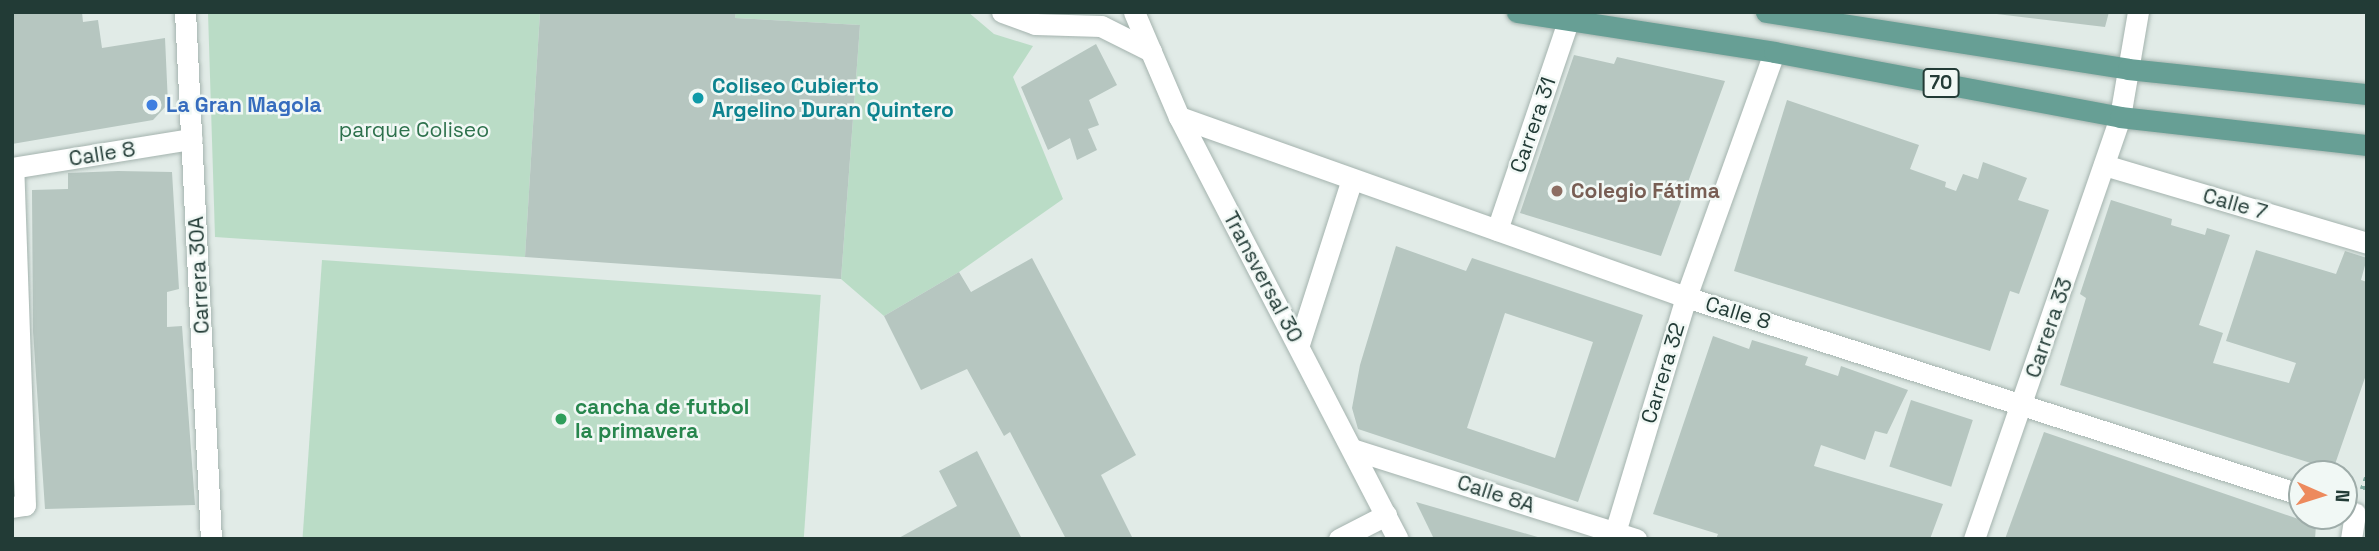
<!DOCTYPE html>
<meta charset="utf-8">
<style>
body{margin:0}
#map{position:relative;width:2379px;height:551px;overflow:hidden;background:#e1ebe7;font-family:"Space Grotesk",sans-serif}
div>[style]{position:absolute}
.green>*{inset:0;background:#badcc6;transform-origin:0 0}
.building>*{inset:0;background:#b6c6c0;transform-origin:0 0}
.path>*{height:4.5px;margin-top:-2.25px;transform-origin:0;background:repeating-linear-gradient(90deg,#82aea3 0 3.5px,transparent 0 8.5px)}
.roads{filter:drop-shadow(0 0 2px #a4b3ae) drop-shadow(0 0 2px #a4b3ae)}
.street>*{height:21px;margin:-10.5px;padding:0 10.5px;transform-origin:10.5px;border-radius:10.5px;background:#fff}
.primary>*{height:21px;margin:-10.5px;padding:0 10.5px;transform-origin:10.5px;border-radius:10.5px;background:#679f95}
.dots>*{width:19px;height:19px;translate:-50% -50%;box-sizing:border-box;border:4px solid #f1f8f5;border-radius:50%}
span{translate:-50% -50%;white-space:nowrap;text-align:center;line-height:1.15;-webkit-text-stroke:5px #f1f8f5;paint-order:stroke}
.shield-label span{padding:2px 5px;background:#f1f8f5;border:2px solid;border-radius:5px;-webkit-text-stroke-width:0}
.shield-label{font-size:19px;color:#223b36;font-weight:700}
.culture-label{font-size:21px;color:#0d838f;font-weight:700}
.left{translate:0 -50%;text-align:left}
.shop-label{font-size:21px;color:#366cbe;font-weight:700}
.street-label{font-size:21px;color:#223b36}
.park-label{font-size:21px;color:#2d714c}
.education-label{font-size:21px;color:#785e54;font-weight:700}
.leisure-label{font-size:21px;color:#27864d;font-weight:700}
.frame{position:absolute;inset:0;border:14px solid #223b36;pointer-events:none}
.north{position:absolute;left:2288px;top:460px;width:70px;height:70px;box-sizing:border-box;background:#f1f8f5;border:2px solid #9eaca9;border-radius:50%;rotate:93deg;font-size:19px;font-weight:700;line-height:28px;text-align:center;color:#223b36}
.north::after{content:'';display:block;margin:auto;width:24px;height:32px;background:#ed8a5d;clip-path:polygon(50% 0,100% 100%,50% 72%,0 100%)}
</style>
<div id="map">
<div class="green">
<div style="clip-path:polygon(208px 12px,540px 12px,525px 257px,215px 237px)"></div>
<div style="clip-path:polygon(736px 12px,968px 12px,994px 34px,1033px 46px,1013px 77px,1063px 199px,959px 272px,884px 316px,841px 279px,860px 25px,735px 18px)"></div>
<div style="left:322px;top:260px;width:500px;height:280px;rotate:4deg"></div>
</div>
<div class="building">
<div style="clip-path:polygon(12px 12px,82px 12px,83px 22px,98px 20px,102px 48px,165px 38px,168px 104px,153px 120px,12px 144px)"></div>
<div style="clip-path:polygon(540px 12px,736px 12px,735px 18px,860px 25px,841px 279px,525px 257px)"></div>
<div style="clip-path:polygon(1980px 12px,2109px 12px,2105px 27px)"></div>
<div style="clip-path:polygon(1096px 44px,1117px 85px,1089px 100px,1099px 125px,1088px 129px,1097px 150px,1077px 160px,1070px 138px,1048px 150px,1021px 87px)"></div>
<div style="clip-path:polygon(1574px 55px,1614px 64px,1617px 57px,1725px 81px,1661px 256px,1520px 213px)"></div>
<div style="clip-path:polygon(1787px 100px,1919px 145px,1910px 169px,1946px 182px,1945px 187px,1956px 191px,1963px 174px,1978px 179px,1983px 162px,2027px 178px,2018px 200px,2049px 210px,2019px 294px,2010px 291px,1990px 351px,1734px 271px)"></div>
<div style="clip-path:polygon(118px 171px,172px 172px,179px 289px,167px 292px,167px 327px,182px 326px,195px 505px,45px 509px,33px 331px,32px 190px,68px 189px,68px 173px)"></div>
<div style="clip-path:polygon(2111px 200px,2172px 219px,2171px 225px,2205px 235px,2207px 228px,2230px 235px,2199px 325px,2223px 333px,2213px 363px,2289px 383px,2296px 363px,2226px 341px,2256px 250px,2336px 274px,2345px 251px,2367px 258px,2361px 280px,2367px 282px,2367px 372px,2333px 470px,2060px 385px,2086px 298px,2080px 294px)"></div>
<div style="clip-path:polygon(evenodd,1396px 246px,1466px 271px,1472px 258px,1643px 315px,1578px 502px,1358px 429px,1352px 408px,1360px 365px,1396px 246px,1505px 313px,1593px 342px,1555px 458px,1467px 428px,1505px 313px)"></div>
<div style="clip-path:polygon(1032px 258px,1136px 455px,1101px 475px,1133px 539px,1066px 539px,1010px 432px,1004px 436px,967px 369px,921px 390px,884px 316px,959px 272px,971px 292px)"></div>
<div style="clip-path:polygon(1713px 336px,1749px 349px,1752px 340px,1808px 357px,1805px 365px,1838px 376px,1841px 366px,1908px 390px,1887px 434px,1875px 431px,1865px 460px,1821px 445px,1814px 466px,1943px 504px,1930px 539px,1716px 539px,1718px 534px,1653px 514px)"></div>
<div style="left:1911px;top:400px;width:65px;height:70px;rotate:18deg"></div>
<div style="clip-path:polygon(2044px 432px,2316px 525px,2315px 539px,2005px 539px)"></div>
<div style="clip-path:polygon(977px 451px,1022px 539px,897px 539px,957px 506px,939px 471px)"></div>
<div style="clip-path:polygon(1416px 502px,1541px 538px,1541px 539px,1434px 539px)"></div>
</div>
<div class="path">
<div style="left:2362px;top:489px;width:15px;rotate:-70deg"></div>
</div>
<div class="roads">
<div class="street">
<div style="left:185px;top:12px;width:528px;rotate:87.18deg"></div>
<div style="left:1002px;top:12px;width:35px;rotate:20deg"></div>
<div style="left:1035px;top:24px;width:66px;rotate:1.7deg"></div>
<div style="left:1101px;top:26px;width:56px;rotate:26.6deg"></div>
<div style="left:1134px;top:12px;width:114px;rotate:66.8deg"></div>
<div style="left:1179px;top:117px;width:475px;rotate:62.6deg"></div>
<div style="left:1179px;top:117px;width:538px;rotate:19.55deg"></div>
<div style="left:1686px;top:297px;width:647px;rotate:17.82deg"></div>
<div style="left:2104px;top:165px;width:274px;rotate:16.5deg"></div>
<div style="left:12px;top:168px;width:182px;rotate:-9.2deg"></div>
<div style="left:1497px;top:230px;width:221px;rotate:-71.2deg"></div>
<div style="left:1299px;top:344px;width:173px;rotate:-72.2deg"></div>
<div style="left:1355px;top:450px;width:295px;rotate:17.6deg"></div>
<div style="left:12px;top:507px;width:13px;rotate:-9deg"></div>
<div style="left:25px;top:505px;width:337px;rotate:-92deg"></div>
<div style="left:1339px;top:539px;width:53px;rotate:-27.1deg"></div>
<div style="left:1613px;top:539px;width:253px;rotate:-73.2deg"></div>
<div style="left:1686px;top:297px;width:260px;rotate:-70.2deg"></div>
<div style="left:1974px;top:539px;width:447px;rotate:-70.9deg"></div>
<div style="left:2120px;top:117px;width:107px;rotate:-80.3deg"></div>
<div style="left:2351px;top:539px;width:26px;rotate:-81deg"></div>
</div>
<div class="primary">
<div style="left:1517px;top:12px;width:260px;rotate:8.8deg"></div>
<div style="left:1774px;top:52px;width:352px;rotate:10.6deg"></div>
<div style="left:2120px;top:117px;width:249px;rotate:6.5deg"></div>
<div style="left:1766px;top:12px;width:366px;rotate:8.9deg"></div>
<div style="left:2128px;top:69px;width:240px;rotate:6deg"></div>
</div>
</div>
<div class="dots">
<div style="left:698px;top:98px;background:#0f9aa8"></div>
<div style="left:152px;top:105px;background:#3f7fe0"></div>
<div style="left:1557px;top:191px;background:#8d6e63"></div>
<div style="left:561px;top:419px;background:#2e9e5b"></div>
</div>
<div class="shield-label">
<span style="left:1941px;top:83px">70</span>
</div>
<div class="culture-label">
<span class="left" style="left:712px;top:98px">Coliseo Cubierto<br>Argelino Duran Quintero</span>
</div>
<div class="shop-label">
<span class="left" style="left:166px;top:105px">La Gran Magola</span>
</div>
<div class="street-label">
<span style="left:1533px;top:125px;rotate:-71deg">Carrera 31</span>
<span style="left:102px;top:154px;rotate:-9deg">Calle 8</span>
<span style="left:2235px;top:204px;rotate:16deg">Calle 7</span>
<span style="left:199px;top:275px;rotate:-93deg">Carrera 30A</span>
<span style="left:1263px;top:277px;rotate:62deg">Transversal 30</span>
<span style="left:1738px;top:313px;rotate:17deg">Calle 8</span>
<span style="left:2049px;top:328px;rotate:-71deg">Carrera 33</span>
<span style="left:1663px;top:373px;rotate:-73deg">Carrera 32</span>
<span style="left:1496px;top:494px;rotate:18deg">Calle 8A</span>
</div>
<div class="park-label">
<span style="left:414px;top:130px">parque Coliseo</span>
</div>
<div class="education-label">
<span class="left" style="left:1571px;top:191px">Colegio Fátima</span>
</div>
<div class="leisure-label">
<span class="left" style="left:575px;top:419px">cancha de futbol<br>la primavera</span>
</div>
<div class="frame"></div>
<div class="north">N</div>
</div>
